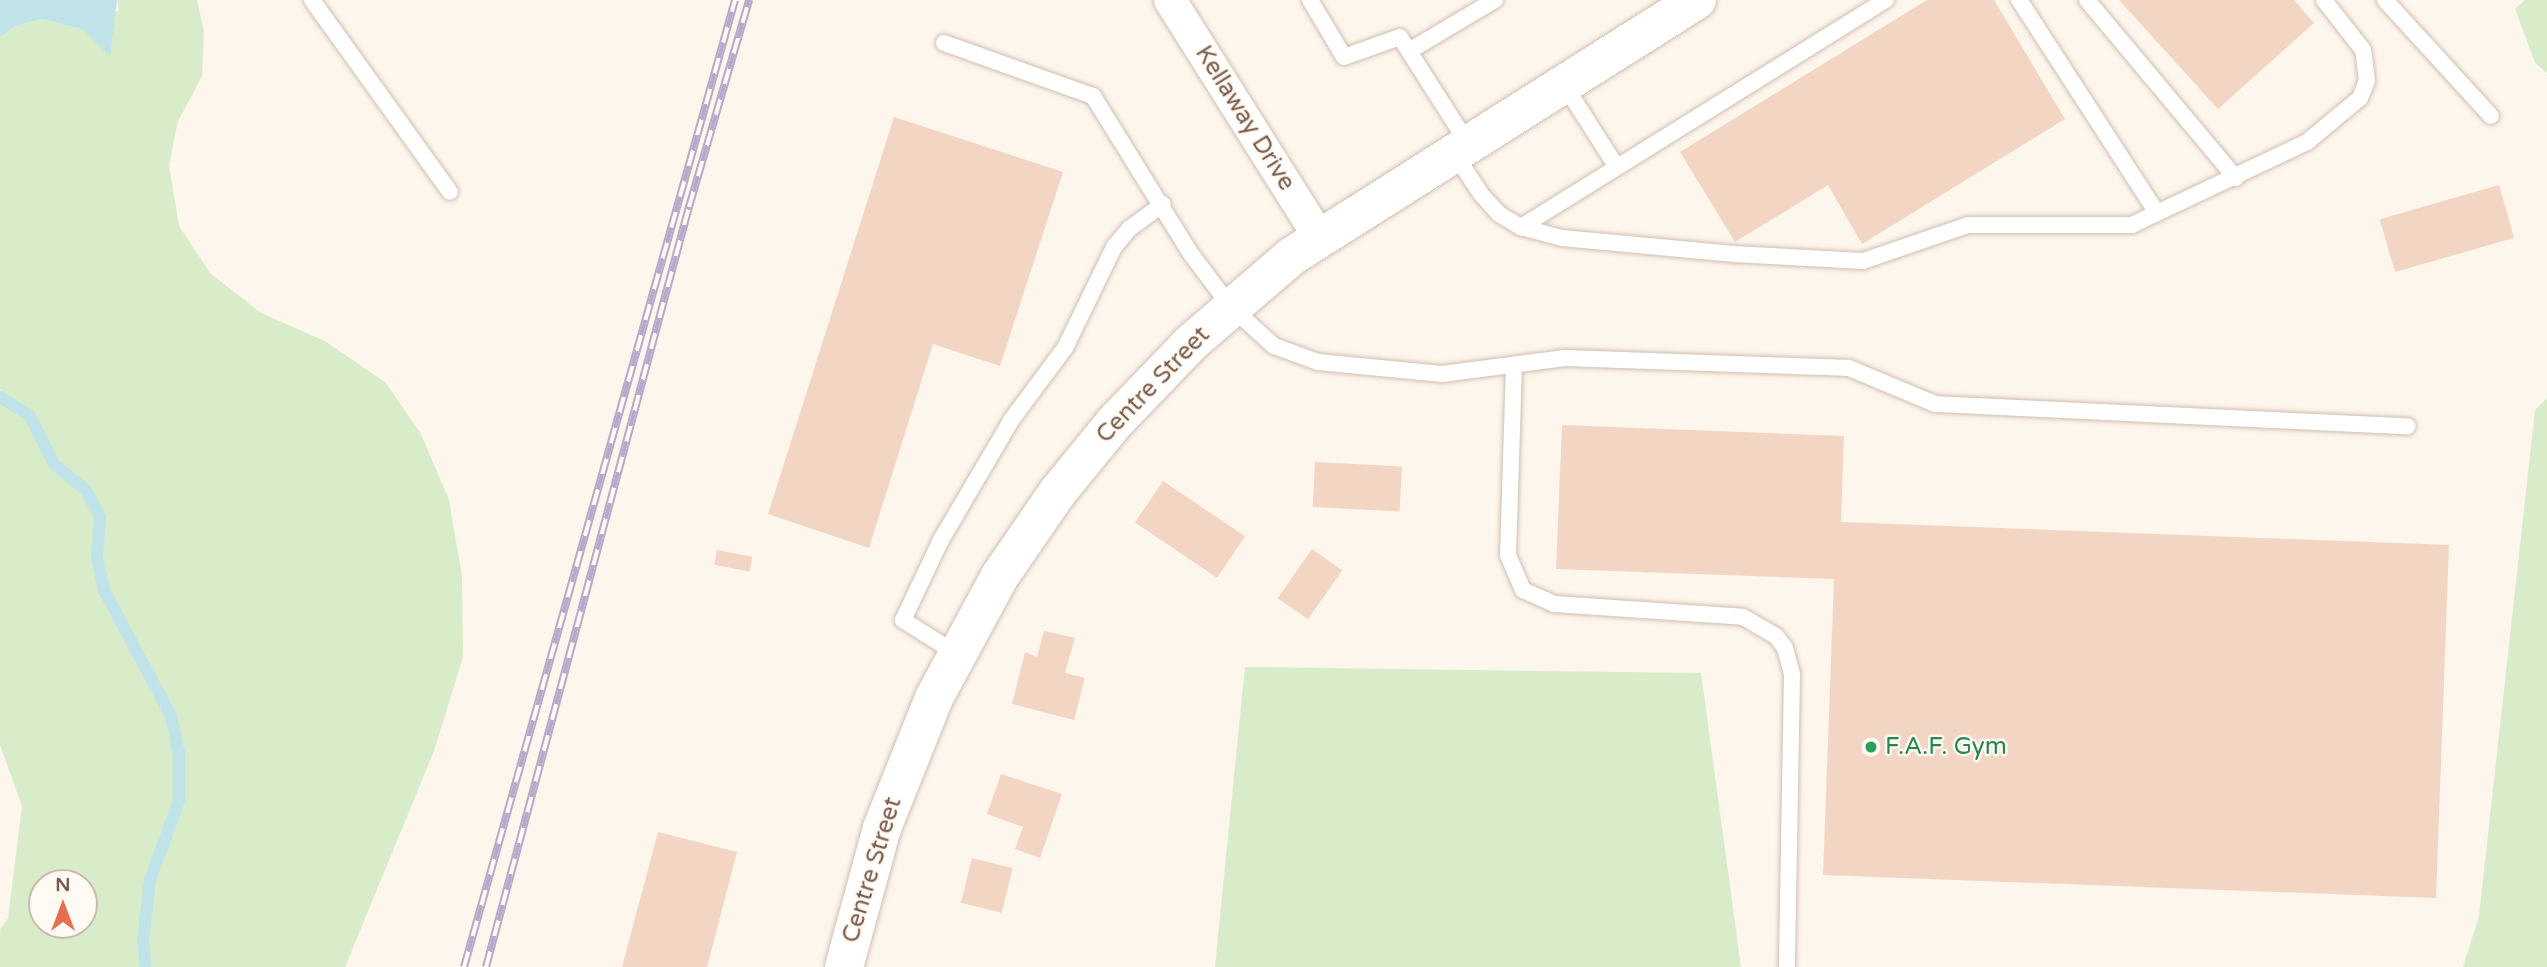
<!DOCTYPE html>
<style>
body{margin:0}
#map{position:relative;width:2547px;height:967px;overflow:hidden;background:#fdf6ec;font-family:"Varela Round",sans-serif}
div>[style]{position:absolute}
.green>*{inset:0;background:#d8ecc9}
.water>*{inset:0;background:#bfe3e8}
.stream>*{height:12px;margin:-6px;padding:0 6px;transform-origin:6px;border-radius:6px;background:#bfe3e8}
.building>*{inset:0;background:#f3d5c3;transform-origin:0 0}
.roads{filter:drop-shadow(0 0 2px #d1beb0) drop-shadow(0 0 2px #d1beb0)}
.lane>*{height:16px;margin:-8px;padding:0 8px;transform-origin:8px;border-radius:8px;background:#fff}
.street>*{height:32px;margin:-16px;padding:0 16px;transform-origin:16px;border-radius:16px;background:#fff}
.secondary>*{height:38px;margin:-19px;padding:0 19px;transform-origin:19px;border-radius:19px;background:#fff}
.rail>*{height:8px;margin-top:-4px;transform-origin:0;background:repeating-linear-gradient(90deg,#fffaf3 0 16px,#b9a8c9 0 32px);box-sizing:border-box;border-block:2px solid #b9a8c9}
.dots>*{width:19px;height:19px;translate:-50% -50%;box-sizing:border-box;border:4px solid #fffaf3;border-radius:50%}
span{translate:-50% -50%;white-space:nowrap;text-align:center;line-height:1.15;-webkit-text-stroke:5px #fffaf3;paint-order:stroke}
.street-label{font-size:24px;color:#7a5c4d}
.leisure-label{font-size:24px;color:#27864d}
.left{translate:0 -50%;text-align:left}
.north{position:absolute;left:28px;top:869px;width:70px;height:70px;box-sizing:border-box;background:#fffaf3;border:2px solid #cabbb1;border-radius:50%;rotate:0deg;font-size:19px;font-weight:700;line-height:28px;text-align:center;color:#7a5c4d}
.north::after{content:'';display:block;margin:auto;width:24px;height:32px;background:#e76f51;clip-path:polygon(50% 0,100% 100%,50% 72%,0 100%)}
</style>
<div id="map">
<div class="green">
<div style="clip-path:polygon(evenodd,117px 0,197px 0,204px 31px,202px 76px,178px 121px,169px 165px,179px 226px,210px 273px,261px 313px,325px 341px,386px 383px,421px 434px,449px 500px,462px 576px,463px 657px,434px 751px,345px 967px,0 967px,0 930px,8px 918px,22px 806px,0 745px,0 404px,7px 402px,0 389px,0 38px,14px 26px,43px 19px,84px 30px,119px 10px,117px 0,42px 883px,84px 883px,84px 925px,42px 925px,42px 883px)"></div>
<div style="clip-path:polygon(2525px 0,2547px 0,2547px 73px,2535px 63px,2515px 9px)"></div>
<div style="clip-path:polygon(2547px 398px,2547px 967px,2463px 967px,2479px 916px,2535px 410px)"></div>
<div style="clip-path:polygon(1245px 667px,1701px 673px,1741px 967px,1215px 967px)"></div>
</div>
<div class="water">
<div style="clip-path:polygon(0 0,117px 0,110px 56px,84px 30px,43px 19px,14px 26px,0 38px)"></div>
</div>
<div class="stream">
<div style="left:0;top:397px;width:36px;rotate:32deg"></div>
<div style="left:30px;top:416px;width:54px;rotate:63.4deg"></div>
<div style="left:54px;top:464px;width:41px;rotate:39.1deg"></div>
<div style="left:86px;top:490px;width:30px;rotate:63deg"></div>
<div style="left:100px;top:517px;width:40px;rotate:94.3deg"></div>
<div style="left:97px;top:557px;width:34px;rotate:78deg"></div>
<div style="left:104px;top:590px;width:143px;rotate:62deg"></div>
<div style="left:171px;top:716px;width:38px;rotate:78deg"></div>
<div style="left:179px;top:753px;width:48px;rotate:90deg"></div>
<div style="left:179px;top:801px;width:84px;rotate:110.2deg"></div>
<div style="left:150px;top:880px;width:60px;rotate:96.7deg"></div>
<div style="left:143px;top:940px;width:27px;rotate:84deg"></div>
</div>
<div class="building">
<div style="clip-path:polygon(1927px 0,1994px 0,2065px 119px,1862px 244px,1828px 185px,1735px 242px,1680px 152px)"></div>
<div style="clip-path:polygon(2119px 0,2294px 0,2314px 23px,2218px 109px)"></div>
<div style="clip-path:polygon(894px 117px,1063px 172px,1000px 366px,933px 344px,869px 548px,768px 514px)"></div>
<div style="left:2499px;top:185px;width:55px;height:124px;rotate:74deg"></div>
<div style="clip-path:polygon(1562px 425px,1844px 436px,1841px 522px,2449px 545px,2436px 898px,1823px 875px,1834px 579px,1556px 569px)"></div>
<div style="left:1315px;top:462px;width:87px;height:45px;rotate:3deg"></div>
<div style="left:1163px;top:481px;width:99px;height:50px;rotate:34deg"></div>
<div style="left:1312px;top:549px;width:37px;height:60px;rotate:35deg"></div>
<div style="left:717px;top:550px;width:36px;height:15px;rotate:11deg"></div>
<div style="clip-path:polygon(1044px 631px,1075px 638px,1065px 673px,1085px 678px,1074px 720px,1012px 704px,1025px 652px,1037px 657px)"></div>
<div style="clip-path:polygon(1001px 774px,1062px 794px,1040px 858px,1015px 849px,1023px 827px,987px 814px)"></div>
<div style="clip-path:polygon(658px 832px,737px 852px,707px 967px,622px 967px)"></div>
<div style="left:972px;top:858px;width:42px;height:46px;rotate:14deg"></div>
</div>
<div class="roads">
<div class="lane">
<div style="left:312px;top:0;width:236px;rotate:54.3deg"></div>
<div style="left:1310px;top:0;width:66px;rotate:59.2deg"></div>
<div style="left:1344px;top:57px;width:59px;rotate:-19.7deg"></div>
<div style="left:1400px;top:37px;width:125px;rotate:57.5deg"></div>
<div style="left:2087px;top:0;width:232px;rotate:50.1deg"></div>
<div style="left:2385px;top:0;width:157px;rotate:47.6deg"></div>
<div style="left:944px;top:43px;width:158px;rotate:19.6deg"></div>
<div style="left:1093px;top:96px;width:186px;rotate:58.2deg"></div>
<div style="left:1191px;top:254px;width:66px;rotate:53deg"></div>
<div style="left:1231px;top:307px;width:58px;rotate:42.2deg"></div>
<div style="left:1274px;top:346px;width:47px;rotate:20deg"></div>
<div style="left:1318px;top:362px;width:125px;rotate:5.5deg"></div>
<div style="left:1442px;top:374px;width:124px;rotate:-7.4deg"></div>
<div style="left:1565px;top:358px;width:284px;rotate:2deg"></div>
<div style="left:1849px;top:368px;width:93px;rotate:22.7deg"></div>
<div style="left:1935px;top:404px;width:473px;rotate:2.7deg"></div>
<div style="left:1409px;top:51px;width:100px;rotate:-30.7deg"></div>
<div style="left:1563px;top:83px;width:98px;rotate:57.4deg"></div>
<div style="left:1454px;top:153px;width:49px;rotate:56.6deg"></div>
<div style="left:1481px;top:194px;width:27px;rotate:48deg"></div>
<div style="left:1499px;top:214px;width:26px;rotate:31deg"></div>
<div style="left:1521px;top:227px;width:42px;rotate:15deg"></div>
<div style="left:1562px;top:238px;width:173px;rotate:5.3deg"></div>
<div style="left:1734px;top:254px;width:129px;rotate:3.1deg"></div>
<div style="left:1863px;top:261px;width:111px;rotate:-18.9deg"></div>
<div style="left:1968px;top:225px;width:164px"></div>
<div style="left:2132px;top:225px;width:28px;rotate:-26deg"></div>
<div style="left:2157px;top:213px;width:254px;rotate:-122.9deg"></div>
<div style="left:2157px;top:213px;width:166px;rotate:-25.3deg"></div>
<div style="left:2307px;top:142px;width:69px;rotate:-39.7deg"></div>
<div style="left:2360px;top:98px;width:18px;rotate:-68deg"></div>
<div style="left:2367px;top:81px;width:31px;rotate:-97deg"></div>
<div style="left:2363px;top:50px;width:63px;rotate:-128deg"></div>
<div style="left:1521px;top:227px;width:430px;rotate:-31.9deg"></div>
<div style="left:1514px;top:365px;width:190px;rotate:91.8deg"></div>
<div style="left:1508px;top:555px;width:38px;rotate:67deg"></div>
<div style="left:1523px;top:590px;width:34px;rotate:24deg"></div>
<div style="left:1554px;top:604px;width:189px;rotate:3.9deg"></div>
<div style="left:1743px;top:617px;width:38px;rotate:30deg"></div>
<div style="left:1776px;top:636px;width:15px;rotate:53deg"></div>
<div style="left:1785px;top:648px;width:27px;rotate:75deg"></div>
<div style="left:1792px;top:674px;width:293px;rotate:91deg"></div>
<div style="left:957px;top:654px;width:64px;rotate:-147.8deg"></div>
<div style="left:903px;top:620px;width:89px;rotate:-64.6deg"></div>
<div style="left:941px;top:540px;width:140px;rotate:-59.6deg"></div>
<div style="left:1012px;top:419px;width:89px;rotate:-53.3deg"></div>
<div style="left:1065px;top:348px;width:112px;rotate:-64.1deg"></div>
<div style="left:1114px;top:247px;width:23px;rotate:-50deg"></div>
<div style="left:1129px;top:229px;width:42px;rotate:-36.3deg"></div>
</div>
<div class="street">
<div style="left:1170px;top:0;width:280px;rotate:57.8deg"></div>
</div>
<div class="secondary">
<div style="left:844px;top:967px;width:144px;rotate:-74.7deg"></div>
<div style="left:882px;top:828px;width:140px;rotate:-68.2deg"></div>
<div style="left:934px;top:698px;width:139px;rotate:-61.6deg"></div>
<div style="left:1000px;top:576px;width:101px;rotate:-55.5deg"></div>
<div style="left:1057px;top:493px;width:90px;rotate:-50.8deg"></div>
<div style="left:1114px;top:423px;width:112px;rotate:-46.1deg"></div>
<div style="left:1192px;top:342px;width:132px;rotate:-40.7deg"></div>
<div style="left:1292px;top:256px;width:479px;rotate:-32.3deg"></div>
</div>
</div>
<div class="rail">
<div style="left:464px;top:967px;width:1004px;rotate:-74.34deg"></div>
<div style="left:486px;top:967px;width:787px;rotate:-75.05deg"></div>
<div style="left:689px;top:207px;width:216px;rotate:-73.8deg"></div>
</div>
<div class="dots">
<div style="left:1871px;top:747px;background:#2e9e5b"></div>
</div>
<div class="street-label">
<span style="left:1245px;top:118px;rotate:58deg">Kellaway Drive</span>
<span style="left:1153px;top:385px;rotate:-46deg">Centre Street</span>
<span style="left:872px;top:870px;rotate:-73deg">Centre Street</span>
</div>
<div class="leisure-label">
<span class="left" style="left:1885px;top:747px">F.A.F. Gym</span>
</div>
<div class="north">N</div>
</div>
